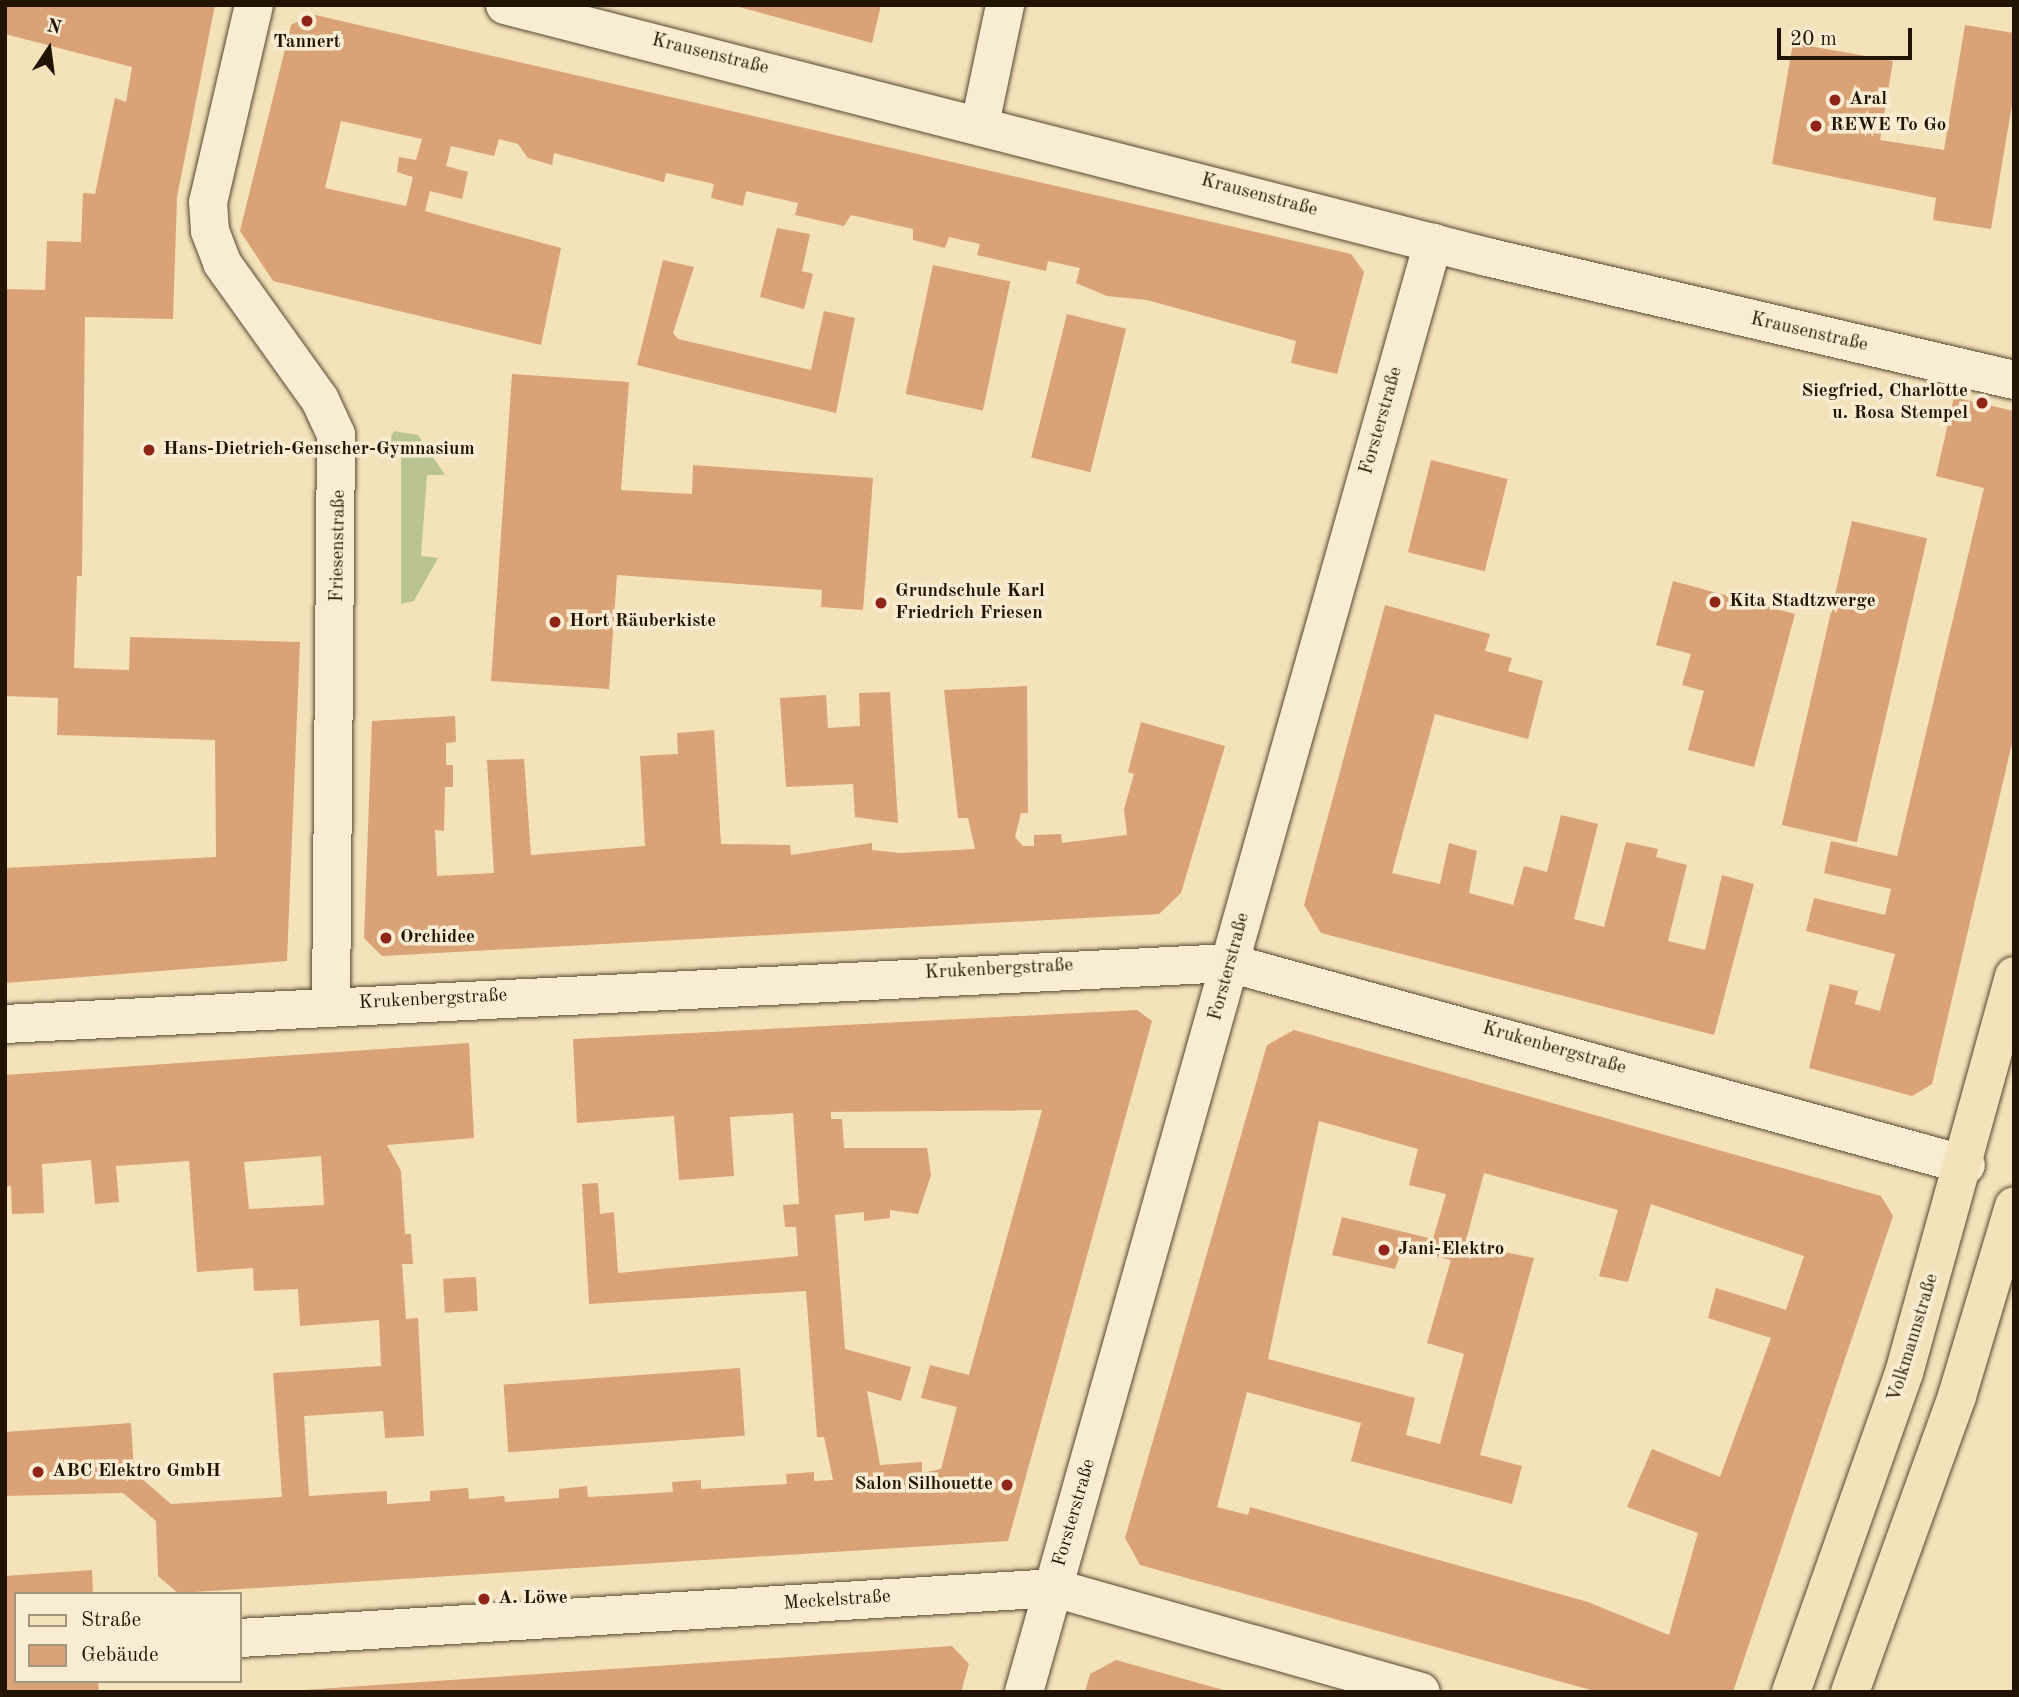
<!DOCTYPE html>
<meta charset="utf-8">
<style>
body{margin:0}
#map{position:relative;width:2019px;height:1697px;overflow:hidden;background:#f4e2ba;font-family:"Old Standard TT",serif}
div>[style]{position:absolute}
.green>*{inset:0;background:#b9c491}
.building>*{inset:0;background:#daa277;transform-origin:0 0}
.roads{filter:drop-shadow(0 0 2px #564831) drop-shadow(0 0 2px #564831)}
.minor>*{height:38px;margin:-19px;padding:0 19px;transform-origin:19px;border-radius:19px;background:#f8ecd2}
.primary>*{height:38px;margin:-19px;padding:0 19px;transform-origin:19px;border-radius:19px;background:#f4e2ba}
.dots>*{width:19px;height:19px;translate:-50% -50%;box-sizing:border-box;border:4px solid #f8ecd2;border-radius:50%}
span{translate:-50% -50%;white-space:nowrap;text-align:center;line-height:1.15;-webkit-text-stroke:7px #f8ecd2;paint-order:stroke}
.poi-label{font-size:19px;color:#221403;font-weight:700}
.left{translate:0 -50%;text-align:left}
.right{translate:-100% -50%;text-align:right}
.street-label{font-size:19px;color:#221403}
.frame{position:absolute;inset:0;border:7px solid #221403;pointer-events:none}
.legend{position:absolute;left:14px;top:1592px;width:228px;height:91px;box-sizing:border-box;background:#f8ecd2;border:2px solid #a2967f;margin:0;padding:9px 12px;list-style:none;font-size:21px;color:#221403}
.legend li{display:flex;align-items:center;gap:14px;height:35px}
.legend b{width:35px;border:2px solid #a2967f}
.north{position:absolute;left:14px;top:14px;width:70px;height:70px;-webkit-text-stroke:5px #f8ecd2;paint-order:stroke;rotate:13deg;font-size:19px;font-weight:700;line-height:28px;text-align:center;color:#221403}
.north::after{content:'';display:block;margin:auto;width:24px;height:32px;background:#221403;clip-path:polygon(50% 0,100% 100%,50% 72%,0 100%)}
.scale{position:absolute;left:1777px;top:28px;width:135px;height:32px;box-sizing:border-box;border:4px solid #221403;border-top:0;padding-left:9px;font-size:21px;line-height:24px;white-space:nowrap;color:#221403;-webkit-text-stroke:5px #f8ecd2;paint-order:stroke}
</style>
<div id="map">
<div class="green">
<div style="clip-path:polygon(394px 431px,418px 435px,445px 475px,427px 475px,421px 556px,438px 558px,414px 601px,401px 604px,401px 452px,384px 450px)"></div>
</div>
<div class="building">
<div style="clip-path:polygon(5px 5px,215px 5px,177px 197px,173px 319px,85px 317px,82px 576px,77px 576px,74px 668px,129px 670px,130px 637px,300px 642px,287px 961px,5px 983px,5px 868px,216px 857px,215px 740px,57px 735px,58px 698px,5px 696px,5px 289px,45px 290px,47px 241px,81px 242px,83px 193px,95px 194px,115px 98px,126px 102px,132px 67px,5px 34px)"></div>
<div style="clip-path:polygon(732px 5px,881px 5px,872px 43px)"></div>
<div style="clip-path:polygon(evenodd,311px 14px,1351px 254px,1364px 272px,1337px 374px,1291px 363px,1296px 341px,1147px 300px,1107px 296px,1076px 283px,1080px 268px,1048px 261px,1046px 271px,977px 255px,980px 244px,949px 237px,945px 248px,913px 240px,913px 229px,851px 215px,844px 226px,795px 215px,798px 203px,746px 191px,743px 206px,711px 198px,714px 184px,666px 173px,664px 182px,554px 153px,552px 165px,528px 158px,518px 144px,499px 139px,494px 156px,451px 146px,446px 166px,468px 172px,462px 199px,430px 191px,425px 211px,561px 248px,541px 345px,273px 281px,240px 231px,291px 25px,311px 14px,341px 121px,422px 139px,416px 160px,399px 157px,397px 172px,413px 177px,406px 206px,325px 188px,341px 121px)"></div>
<div style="clip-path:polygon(1965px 25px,2014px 33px,2014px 93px,1991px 229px,1933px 220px,1936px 198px,1772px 164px,1793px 43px,1893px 61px,1880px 140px,1944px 150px)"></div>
<div style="clip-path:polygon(777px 228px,810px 234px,802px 271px,813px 274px,804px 309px,760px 297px)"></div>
<div style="clip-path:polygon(663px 260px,694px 267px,673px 333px,678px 339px,811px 370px,824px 311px,855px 318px,836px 413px,637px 365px)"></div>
<div style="left:933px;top:265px;width:79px;height:132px;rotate:12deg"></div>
<div style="left:1067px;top:314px;width:61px;height:148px;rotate:14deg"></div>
<div style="clip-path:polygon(512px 374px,629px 382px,621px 490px,692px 494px,693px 465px,873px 478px,863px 610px,821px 607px,822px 590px,617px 575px,609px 689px,491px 681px)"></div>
<div style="clip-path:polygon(1954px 397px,2014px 411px,2014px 735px,1932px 1084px,1912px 1096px,1809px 1068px,1830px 984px,1858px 991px,1855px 1004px,1880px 1011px,1895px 954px,1806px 931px,1814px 898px,1885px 915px,1891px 889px,1824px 873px,1831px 841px,1897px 856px,1984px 488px,1936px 476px)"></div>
<div style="left:1431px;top:460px;width:79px;height:95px;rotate:14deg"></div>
<div style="left:1852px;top:521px;width:77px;height:312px;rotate:13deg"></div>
<div style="clip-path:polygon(1673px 581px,1795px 614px,1754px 767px,1688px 750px,1704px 691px,1682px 685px,1691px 654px,1656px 645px)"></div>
<div style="clip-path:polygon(1385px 605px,1490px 634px,1485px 651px,1512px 658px,1508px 671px,1543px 681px,1528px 739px,1435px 714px,1392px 873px,1440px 884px,1449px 843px,1477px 851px,1469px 893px,1513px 905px,1524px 866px,1547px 872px,1561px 815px,1598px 824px,1574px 919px,1604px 927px,1626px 842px,1658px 849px,1656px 857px,1687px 865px,1668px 941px,1705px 950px,1722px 875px,1754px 884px,1714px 1035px,1321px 933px,1304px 905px)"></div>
<div style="clip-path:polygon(1027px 686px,1028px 813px,1021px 813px,1015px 837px,1023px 846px,1034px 846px,1034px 835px,1061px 834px,1062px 843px,1127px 835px,1124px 809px,1134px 774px,1128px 772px,1141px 722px,1225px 746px,1181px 893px,1159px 914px,382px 956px,364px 938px,372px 721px,455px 716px,456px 742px,446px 743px,446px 765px,453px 765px,453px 787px,445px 787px,444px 831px,435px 830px,437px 876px,494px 873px,487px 760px,524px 759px,531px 855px,645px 846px,640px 756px,678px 754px,677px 733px,714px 730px,721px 844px,790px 845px,791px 855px,872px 843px,872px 850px,900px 853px,975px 849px,968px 818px,958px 818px,944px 690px)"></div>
<div style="clip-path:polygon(890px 692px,898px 823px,855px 817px,853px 784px,786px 787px,780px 698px,826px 695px,828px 728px,860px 726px,859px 693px)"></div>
<div style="clip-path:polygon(evenodd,1137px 1010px,1152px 1021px,1008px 1541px,178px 1593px,158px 1576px,156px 1521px,123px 1493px,5px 1496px,5px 1432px,131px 1423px,134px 1472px,171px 1504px,282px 1497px,273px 1373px,381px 1366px,379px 1320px,300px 1326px,298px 1289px,254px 1291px,253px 1268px,197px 1272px,189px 1161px,116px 1166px,119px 1202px,95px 1204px,91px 1160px,42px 1164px,44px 1213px,12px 1214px,11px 1186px,5px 1187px,5px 1075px,469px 1043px,474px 1138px,387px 1145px,401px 1171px,405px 1234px,411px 1234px,413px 1264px,402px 1264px,406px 1319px,418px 1318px,424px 1436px,385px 1438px,383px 1411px,304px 1416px,309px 1496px,387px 1491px,387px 1504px,430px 1501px,430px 1491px,468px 1488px,469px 1499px,504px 1496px,505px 1502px,559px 1498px,559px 1489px,587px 1486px,588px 1497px,624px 1495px,673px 1492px,672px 1482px,701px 1480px,701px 1489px,787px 1484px,786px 1474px,814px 1472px,814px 1481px,833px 1480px,824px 1437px,817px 1437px,806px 1291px,589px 1304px,582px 1184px,598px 1183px,600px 1214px,614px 1212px,618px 1273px,798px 1256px,796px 1227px,785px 1227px,783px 1205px,799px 1204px,793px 1113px,730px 1117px,734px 1176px,679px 1180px,674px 1116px,577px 1123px,573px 1039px,1137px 1010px,1042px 1110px,969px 1375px,930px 1365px,921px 1398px,957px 1407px,941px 1469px,922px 1473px,922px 1462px,880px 1465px,867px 1391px,901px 1401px,911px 1367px,845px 1349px,835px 1215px,864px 1212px,864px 1221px,890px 1218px,890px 1210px,918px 1214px,931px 1175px,927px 1148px,844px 1148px,842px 1119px,831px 1119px,831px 1112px,1042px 1110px,1137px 1010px,321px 1156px,324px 1205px,249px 1209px,244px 1162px,321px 1156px)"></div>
<div style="clip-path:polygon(evenodd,1294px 1030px,1881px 1196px,1893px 1216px,1733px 1692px,1598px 1692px,1140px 1565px,1125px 1538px,1267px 1045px,1294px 1030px,1319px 1121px,1418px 1149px,1409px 1185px,1446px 1194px,1433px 1239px,1342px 1217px,1332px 1255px,1395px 1269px,1402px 1249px,1451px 1260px,1427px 1343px,1464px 1354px,1440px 1444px,1406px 1435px,1415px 1398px,1268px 1359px,1319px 1121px,1294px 1030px,1484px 1173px,1618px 1210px,1599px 1276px,1628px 1282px,1651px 1204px,1804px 1256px,1786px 1310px,1716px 1288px,1708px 1318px,1771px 1338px,1720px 1477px,1652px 1449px,1627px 1507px,1698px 1533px,1669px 1635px,1588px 1602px,1250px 1507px,1248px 1515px,1217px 1507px,1247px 1392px,1361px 1423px,1351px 1461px,1512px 1504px,1522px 1466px,1480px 1455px,1534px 1258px,1465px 1244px,1484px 1173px)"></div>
<div style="left:476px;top:1277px;width:34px;height:33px;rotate:87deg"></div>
<div style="left:740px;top:1368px;width:68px;height:237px;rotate:86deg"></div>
<div style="clip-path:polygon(92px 1570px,93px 1594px,16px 1594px,16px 1681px,98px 1681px,99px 1692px,5px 1692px,5px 1576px)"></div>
<div style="clip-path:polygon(952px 1646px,969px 1664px,961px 1692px,274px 1692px)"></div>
<div style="clip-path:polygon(1116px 1660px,1227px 1691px,1227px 1692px,1085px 1692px,1090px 1674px)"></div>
</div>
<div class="roads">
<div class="minor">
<div style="left:254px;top:5px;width:202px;rotate:103.1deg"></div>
<div style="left:208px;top:202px;width:29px;rotate:86deg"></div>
<div style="left:210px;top:231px;width:34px;rotate:69deg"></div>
<div style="left:222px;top:263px;width:168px;rotate:54.4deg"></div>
<div style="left:320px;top:400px;width:38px;rotate:65deg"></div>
<div style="left:336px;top:435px;width:569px;rotate:90.5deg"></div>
<div style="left:505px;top:5px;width:1014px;rotate:14.39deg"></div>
<div style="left:1487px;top:257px;width:541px;rotate:13.14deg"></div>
<div style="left:980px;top:124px;width:122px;rotate:-78.1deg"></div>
<div style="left:5px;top:1024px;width:1226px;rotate:-2.85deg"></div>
<div style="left:1229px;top:963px;width:764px;rotate:15.33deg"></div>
<div style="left:240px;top:1638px;width:816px;rotate:-3.51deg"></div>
<div style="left:1054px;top:1588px;width:381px;rotate:15.8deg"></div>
<div style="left:1024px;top:1692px;width:1506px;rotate:-74.24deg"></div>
</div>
<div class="primary">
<div style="left:1791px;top:1692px;width:338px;rotate:-70.5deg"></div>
<div style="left:1904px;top:1373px;width:412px;rotate:-74.5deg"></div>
<div style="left:1850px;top:1692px;width:315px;rotate:-70.1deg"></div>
<div style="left:1957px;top:1396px;width:198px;rotate:-73.3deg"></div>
</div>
</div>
<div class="dots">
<div style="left:307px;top:21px;background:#8f2418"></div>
<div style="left:1835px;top:100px;background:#8f2418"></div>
<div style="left:1816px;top:126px;background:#8f2418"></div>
<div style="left:1982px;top:403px;background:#8f2418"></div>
<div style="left:149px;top:450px;background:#8f2418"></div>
<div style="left:1715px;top:602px;background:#8f2418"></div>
<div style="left:881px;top:603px;background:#8f2418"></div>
<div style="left:555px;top:622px;background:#8f2418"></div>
<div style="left:386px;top:938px;background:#8f2418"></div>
<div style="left:1384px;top:1250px;background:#8f2418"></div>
<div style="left:38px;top:1472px;background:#8f2418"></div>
<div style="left:1007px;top:1485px;background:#8f2418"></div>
<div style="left:484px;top:1599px;background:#8f2418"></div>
</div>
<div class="poi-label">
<span style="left:307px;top:43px">Tannert</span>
<span class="left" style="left:1849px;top:100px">Aral</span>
<span class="left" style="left:1830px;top:126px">REWE To Go</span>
<span class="right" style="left:1968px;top:403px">Siegfried, Charlotte<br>u. Rosa Stempel</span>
<span class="left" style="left:163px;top:450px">Hans-Dietrich-Genscher-Gymnasium</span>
<span class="left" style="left:895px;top:603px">Grundschule Karl<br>Friedrich Friesen</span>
<span class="left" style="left:1729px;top:602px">Kita Stadtzwerge</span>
<span class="left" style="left:569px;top:622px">Hort Räuberkiste</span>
<span class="left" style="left:400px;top:938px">Orchidee</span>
<span class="left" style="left:1398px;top:1250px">Jani-Elektro</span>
<span class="left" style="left:52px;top:1472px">ABC Elektro GmbH</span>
<span class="right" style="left:993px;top:1485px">Salon Silhouette</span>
<span class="left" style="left:498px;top:1599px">A. Löwe</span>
</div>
<div class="street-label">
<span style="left:710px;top:55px;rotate:14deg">Krausenstraße</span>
<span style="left:1259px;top:196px;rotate:15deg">Krausenstraße</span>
<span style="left:1809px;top:333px;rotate:13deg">Krausenstraße</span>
<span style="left:1382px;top:421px;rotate:-74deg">Forsterstraße</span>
<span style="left:339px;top:546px;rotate:-89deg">Friesenstraße</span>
<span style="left:1230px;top:967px;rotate:-75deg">Forsterstraße</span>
<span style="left:999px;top:970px;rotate:-3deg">Krukenbergstraße</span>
<span style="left:433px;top:1000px;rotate:-3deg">Krukenbergstraße</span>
<span style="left:1554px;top:1049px;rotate:16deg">Krukenbergstraße</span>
<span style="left:1914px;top:1338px;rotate:-73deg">Volkmannstraße</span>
<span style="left:1075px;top:1513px;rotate:-74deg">Forsterstraße</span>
<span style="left:837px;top:1601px;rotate:-4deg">Meckelstraße</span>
</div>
<div class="frame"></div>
<ul class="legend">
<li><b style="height:9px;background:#f4e2ba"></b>Straße</li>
<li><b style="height:19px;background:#daa277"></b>Gebäude</li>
</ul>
<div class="north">N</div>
<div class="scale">20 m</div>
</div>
